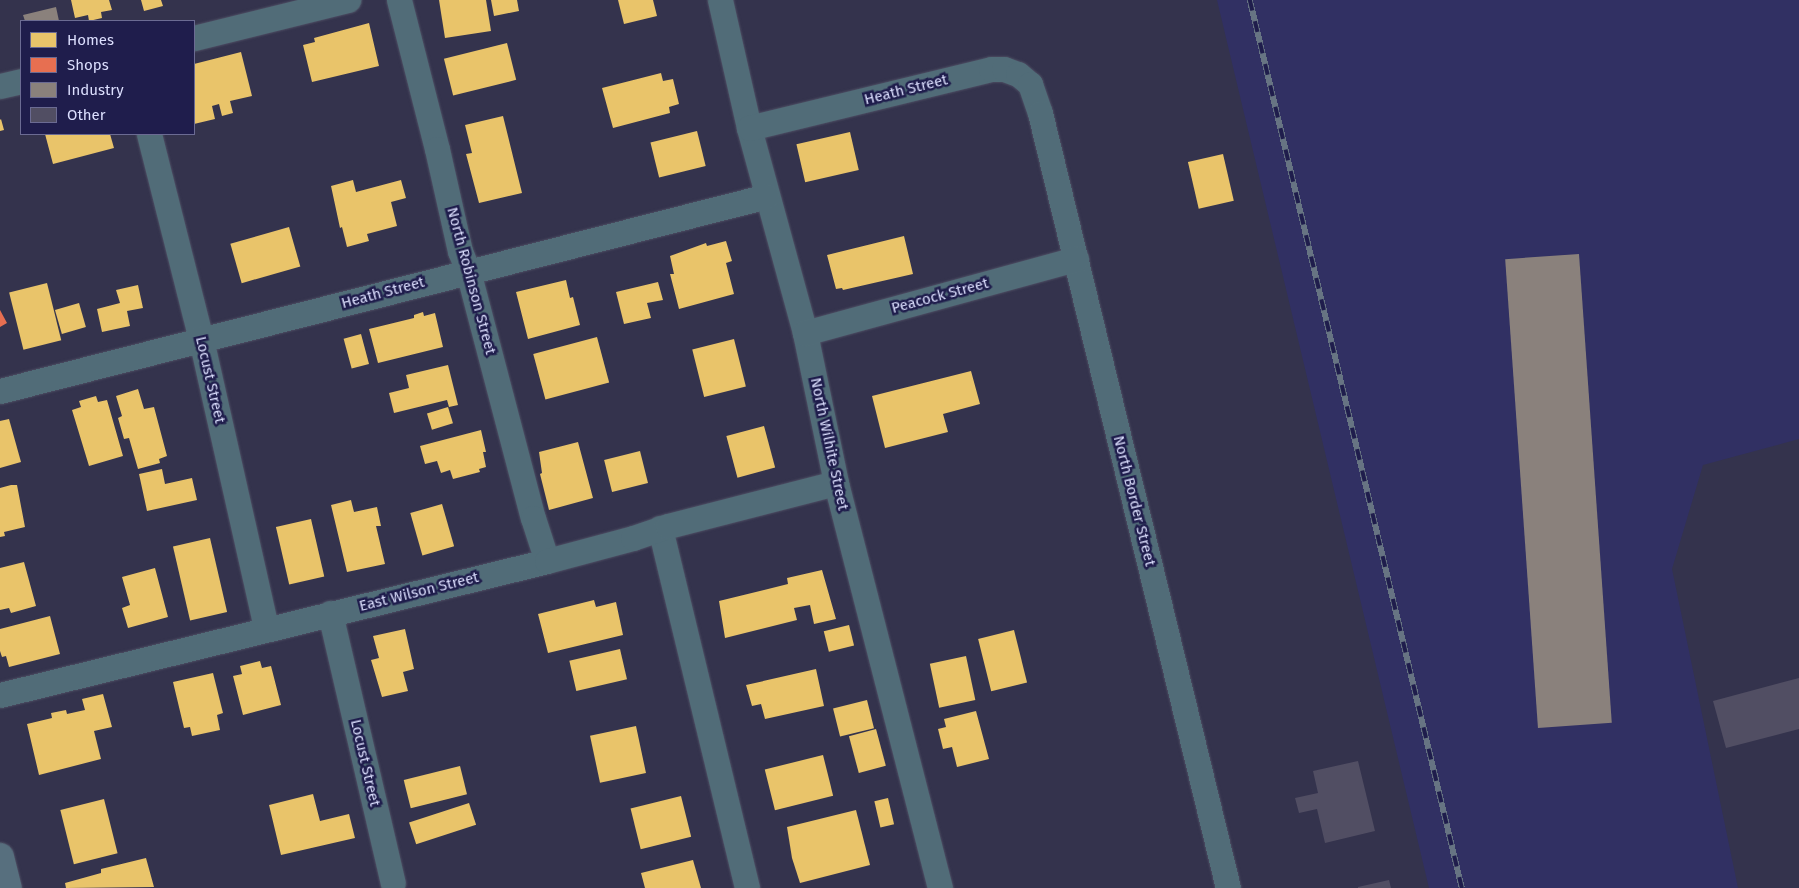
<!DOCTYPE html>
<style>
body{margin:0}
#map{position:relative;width:1799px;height:888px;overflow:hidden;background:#34334d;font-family:"Fira Sans",sans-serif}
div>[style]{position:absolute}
.built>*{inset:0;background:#313063}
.homes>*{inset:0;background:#e9c46a;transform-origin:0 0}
.shops>*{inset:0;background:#e76f51}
.industry>*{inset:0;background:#8a817c;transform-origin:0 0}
.building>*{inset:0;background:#514e63}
.roads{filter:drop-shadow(0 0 1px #4d4e63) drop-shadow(0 0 1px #4d4e63)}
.street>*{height:25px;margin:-12.5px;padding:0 12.5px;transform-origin:12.5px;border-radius:12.5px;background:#516c78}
.secondary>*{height:28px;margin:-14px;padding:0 14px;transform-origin:14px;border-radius:14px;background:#576f7e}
.rail>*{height:5.5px;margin-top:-2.75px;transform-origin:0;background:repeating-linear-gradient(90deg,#1f1d4c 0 11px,#677483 0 22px);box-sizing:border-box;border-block:1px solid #677483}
span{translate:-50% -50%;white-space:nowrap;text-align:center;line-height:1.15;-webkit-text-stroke:5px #1f1d4c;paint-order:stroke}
.street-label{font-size:15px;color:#dcdffe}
.legend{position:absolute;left:20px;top:20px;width:175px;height:115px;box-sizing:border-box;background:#1f1d4c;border:1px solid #6b6b93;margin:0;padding:6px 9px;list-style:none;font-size:15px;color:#dcdffe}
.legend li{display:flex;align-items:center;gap:10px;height:25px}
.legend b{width:25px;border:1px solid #6b6b93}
</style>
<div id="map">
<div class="built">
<div style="clip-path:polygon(1217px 0,1799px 0,1799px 439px,1703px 465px,1672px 569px,1738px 888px,1429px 888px)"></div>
</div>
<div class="homes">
<div style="clip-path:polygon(71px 0,109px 0,112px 10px,101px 12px,102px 18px,89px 21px,88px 15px,75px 18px)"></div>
<div style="clip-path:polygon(141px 0,161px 0,163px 6px,144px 11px)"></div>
<div style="clip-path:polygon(439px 0,486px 0,491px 31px,445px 38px)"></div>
<div style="clip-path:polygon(491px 0,517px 0,519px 11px,494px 16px)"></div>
<div style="clip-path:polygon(618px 0,653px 0,657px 16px,624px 24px)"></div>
<div style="clip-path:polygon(369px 23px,379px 66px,312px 82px,303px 45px,315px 42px,314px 38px)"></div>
<div style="left:507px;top:43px;width:38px;height:65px;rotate:76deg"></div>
<div style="clip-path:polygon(241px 52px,252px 96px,230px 101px,233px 113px,222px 116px,219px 104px,212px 106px,215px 119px,194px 124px,194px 64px)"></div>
<div style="clip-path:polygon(661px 73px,663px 81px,673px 79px,679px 104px,669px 107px,670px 113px,613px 128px,602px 88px)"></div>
<div style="clip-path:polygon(503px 116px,522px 193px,479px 203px,466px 154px,472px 153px,465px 125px)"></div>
<div style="clip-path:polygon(1px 119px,4px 130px,0 131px,0 120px)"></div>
<div style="left:697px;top:131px;width:36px;height:48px;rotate:76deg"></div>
<div style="left:850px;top:132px;width:39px;height:55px;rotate:77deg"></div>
<div style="clip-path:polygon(45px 134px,110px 134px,114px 148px,53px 164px)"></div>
<div style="left:1223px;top:154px;width:48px;height:36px;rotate:77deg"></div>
<div style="clip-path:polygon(353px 180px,356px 192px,401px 180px,406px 198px,391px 202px,397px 226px,367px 234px,369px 241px,347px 247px,342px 227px,340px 228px,331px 186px)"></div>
<div style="left:289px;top:227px;width:41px;height:61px;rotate:74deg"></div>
<div style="clip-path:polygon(904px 236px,913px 274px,843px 290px,842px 288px,836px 289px,827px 255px)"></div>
<div style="clip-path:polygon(726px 241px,732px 261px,726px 263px,734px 294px,679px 309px,670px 274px,674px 274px,670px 256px,706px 243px,707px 246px)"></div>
<div style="clip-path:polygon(566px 280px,570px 298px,573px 297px,580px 325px,528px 339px,516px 292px)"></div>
<div style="clip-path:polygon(658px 282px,663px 300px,647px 303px,651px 318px,624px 324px,616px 292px)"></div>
<div style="left:47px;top:283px;width:59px;height:39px;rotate:76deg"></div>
<div style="clip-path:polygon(138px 285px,143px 308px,127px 311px,130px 326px,102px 332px,97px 309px,120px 303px,116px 290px)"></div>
<div style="left:79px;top:303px;width:25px;height:25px;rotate:74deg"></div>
<div style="clip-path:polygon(423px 312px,424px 316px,435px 313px,443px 347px,378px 363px,369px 329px,414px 318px,414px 315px)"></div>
<div style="left:361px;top:334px;width:31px;height:18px;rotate:75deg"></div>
<div style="left:597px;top:337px;width:47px;height:66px;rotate:75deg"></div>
<div style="left:734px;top:339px;width:49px;height:43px;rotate:76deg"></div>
<div style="clip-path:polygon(448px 365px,458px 405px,449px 407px,447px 400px,394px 413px,389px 393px,409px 388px,406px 375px)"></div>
<div style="clip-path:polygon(971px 371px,980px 404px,943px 414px,948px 432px,885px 448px,872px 396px)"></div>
<div style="clip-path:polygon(138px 389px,144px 409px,154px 407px,167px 456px,159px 459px,160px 463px,138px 469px,129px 438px,124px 439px,118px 418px,122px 416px,116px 396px)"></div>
<div style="clip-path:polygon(96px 396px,98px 402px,107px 400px,123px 456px,89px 466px,72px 410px,81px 407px,79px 401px)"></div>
<div style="left:448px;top:407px;width:17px;height:22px;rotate:73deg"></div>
<div style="clip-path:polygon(9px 419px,21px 462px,0 468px,0 421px)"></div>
<div style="left:764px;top:426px;width:43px;height:39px;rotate:75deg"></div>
<div style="clip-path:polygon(481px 430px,486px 452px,483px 452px,486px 467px,479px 469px,480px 472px,453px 479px,450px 470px,441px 473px,437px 461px,425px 464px,420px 446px)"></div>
<div style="clip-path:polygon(578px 442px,593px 498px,549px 510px,540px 474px,542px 473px,539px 452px)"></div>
<div style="left:640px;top:451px;width:33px;height:37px;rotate:76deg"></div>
<div style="clip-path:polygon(162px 469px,165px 484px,192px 478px,197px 500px,147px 511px,139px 474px)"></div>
<div style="clip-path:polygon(11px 485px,17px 485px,25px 527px,4px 532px,5px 536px,0 537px,0 488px)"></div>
<div style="clip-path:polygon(351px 500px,354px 512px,377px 507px,381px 526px,376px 526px,385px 564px,347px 572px,331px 505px)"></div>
<div style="left:442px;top:504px;width:44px;height:33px;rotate:74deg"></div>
<div style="left:311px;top:519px;width:59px;height:36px;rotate:77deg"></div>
<div style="left:210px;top:538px;width:76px;height:38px;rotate:77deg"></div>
<div style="clip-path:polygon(24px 562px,36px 606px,11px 613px,9px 608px,0 610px,0 568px)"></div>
<div style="clip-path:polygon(155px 568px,168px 617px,128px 628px,122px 608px,130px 605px,122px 577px)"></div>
<div style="clip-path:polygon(822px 570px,836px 619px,814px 624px,810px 605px,794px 608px,797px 620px,725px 638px,719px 601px,788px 584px,787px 578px)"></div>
<div style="clip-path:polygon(594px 600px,596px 607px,616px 602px,623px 635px,548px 653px,538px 614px)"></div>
<div style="clip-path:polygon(50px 616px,60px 654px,9px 667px,6px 656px,2px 657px,0 651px,0 629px)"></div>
<div style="left:849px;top:625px;width:21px;height:26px;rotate:76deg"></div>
<div style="clip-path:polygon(405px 629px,414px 669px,403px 672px,408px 691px,382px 697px,371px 660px,379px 658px,373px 636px)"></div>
<div style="left:1014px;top:630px;width:54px;height:37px;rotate:76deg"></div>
<div style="left:620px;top:649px;width:31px;height:52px;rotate:77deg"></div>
<div style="left:966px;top:656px;width:45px;height:37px;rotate:78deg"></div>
<div style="clip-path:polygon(260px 661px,262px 668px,271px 666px,281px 705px,243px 715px,233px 676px,242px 674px,240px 666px)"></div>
<div style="clip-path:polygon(816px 669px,824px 706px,765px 719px,761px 704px,752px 706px,746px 685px)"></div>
<div style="clip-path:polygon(213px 673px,223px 713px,217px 715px,220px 730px,192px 736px,190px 727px,184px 728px,173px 682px)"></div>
<div style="clip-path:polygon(103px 694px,112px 727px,94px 731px,101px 759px,39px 775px,27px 724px,52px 718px,51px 713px,66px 710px,67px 714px,85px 710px,82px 699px)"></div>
<div style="left:867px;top:700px;width:29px;height:35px;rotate:76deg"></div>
<div style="clip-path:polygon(976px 711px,989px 759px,957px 767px,952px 747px,943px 749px,938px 729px,946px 727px,944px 719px)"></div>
<div style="left:636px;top:726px;width:48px;height:47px;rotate:78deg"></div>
<div style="left:876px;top:729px;width:38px;height:28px;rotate:75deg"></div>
<div style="left:823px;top:755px;width:42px;height:60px;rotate:76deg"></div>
<div style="left:460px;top:766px;width:29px;height:58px;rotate:76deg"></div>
<div style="clip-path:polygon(313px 794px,320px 821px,349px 814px,355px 838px,281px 855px,269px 805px)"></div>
<div style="left:681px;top:796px;width:42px;height:52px;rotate:76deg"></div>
<div style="left:888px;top:798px;width:27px;height:14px;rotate:77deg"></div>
<div style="left:104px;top:799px;width:56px;height:45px;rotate:76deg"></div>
<div style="left:469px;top:803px;width:23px;height:63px;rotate:72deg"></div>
<div style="clip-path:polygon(856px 810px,870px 865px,800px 883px,792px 858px,787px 827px)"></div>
<div style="clip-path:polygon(146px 858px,154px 887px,66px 888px,65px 883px,101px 873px,101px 869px)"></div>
<div style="clip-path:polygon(693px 860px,701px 888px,645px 888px,641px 873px)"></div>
</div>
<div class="shops">
<div style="clip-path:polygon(0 310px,7px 323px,0 327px)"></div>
</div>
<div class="industry">
<div style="clip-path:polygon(56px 7px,59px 21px,25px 21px,23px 15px)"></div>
<div style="left:1579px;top:254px;width:470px;height:74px;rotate:86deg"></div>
</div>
<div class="building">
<div style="clip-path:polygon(1799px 678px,1799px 729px,1726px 748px,1713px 701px)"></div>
<div style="clip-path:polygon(1358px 761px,1375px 831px,1325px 843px,1317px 809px,1299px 813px,1295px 798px,1318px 793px,1313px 771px)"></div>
<div style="clip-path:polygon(1389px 880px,1391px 888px,1358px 888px,1358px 887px)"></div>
</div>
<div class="roads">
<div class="street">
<div style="left:399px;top:0;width:154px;rotate:75.7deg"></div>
<div style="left:437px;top:149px;width:105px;rotate:77.3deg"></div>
<div style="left:460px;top:251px;width:22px;rotate:68deg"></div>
<div style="left:468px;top:271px;width:255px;rotate:75.3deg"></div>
<div style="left:533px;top:518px;width:45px;rotate:72deg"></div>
<div style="left:720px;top:0;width:131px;rotate:77.2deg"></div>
<div style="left:749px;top:128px;width:213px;rotate:74.7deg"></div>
<div style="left:805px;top:333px;width:153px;rotate:78.3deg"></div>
<div style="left:836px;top:483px;width:418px;rotate:75.6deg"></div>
<div style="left:194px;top:38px;width:159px;rotate:-13.9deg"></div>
<div style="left:0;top:86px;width:22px;rotate:-13deg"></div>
<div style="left:749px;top:128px;width:249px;rotate:-13.7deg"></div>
<div style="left:991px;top:69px;width:13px"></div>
<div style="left:1004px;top:69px;width:15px;rotate:20deg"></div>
<div style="left:1018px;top:74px;width:16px;rotate:40deg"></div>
<div style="left:1030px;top:84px;width:31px;rotate:71deg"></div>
<div style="left:1040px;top:113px;width:797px;rotate:76.36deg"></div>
<div style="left:149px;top:134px;width:211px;rotate:75.8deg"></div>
<div style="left:201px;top:339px;width:296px;rotate:77.3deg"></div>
<div style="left:805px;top:333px;width:281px;rotate:-15.3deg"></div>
<div style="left:0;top:391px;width:791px;rotate:-14.26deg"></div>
<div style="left:660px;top:528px;width:370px;rotate:76.4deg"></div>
<div style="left:330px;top:613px;width:277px;rotate:76.9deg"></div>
<div style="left:0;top:695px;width:563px;rotate:-13.76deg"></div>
<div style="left:547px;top:561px;width:89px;rotate:-15deg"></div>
<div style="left:633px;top:538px;width:37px;rotate:-19deg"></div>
<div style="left:668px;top:526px;width:173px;rotate:-14.4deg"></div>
</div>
<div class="secondary">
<div style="left:0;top:857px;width:32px;rotate:76deg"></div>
</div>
</div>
<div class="rail">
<div style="left:1250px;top:0;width:913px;rotate:76.57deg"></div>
</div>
<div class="street-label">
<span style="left:906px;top:90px;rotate:-14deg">Heath Street</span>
<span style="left:471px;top:281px;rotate:75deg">North Robinson Street</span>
<span style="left:383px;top:293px;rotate:-15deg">Heath Street</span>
<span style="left:940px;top:296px;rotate:-15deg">Peacock Street</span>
<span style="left:210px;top:380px;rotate:77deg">Locust Street</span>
<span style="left:829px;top:444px;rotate:78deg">North Wilhite Street</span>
<span style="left:1134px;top:501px;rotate:76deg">North Border Street</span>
<span style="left:419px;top:592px;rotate:-14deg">East Wilson Street</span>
<span style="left:365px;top:763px;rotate:77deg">Locust Street</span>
</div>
<ul class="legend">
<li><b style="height:14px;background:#e9c46a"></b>Homes</li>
<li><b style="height:14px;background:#e76f51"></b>Shops</li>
<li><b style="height:14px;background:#8a817c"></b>Industry</li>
<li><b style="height:14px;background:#514e63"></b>Other</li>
</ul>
</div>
